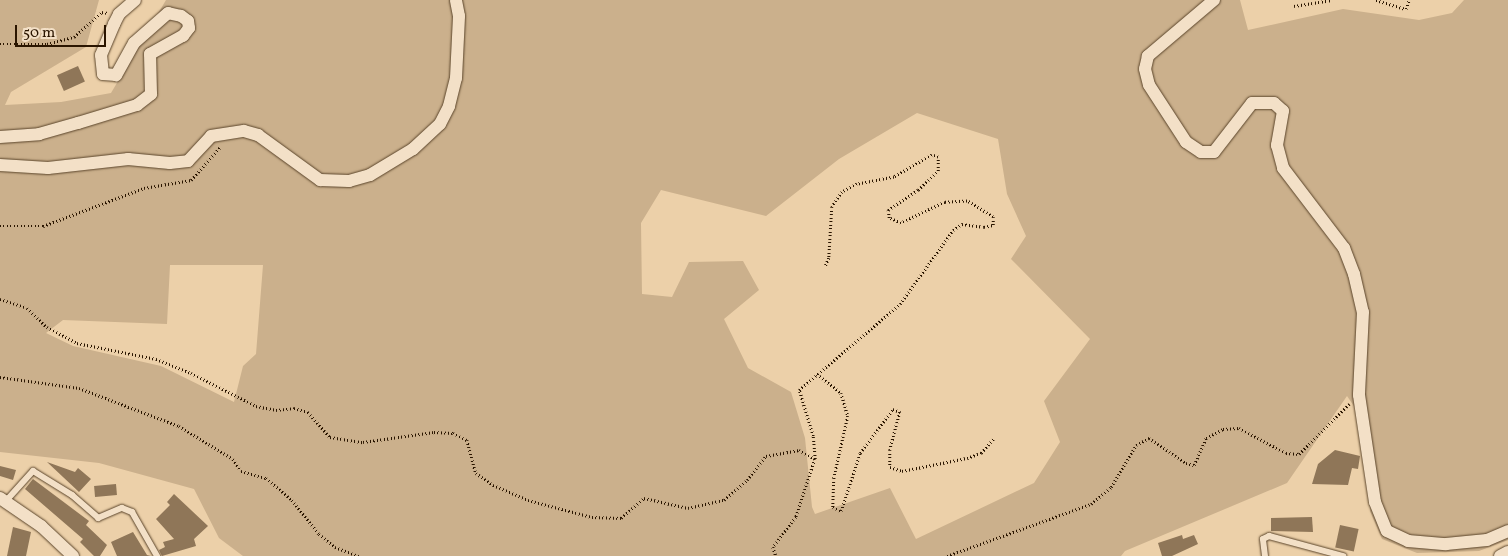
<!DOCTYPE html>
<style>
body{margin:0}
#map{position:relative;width:1508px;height:556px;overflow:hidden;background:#ecd0a9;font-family:Vollkorn,serif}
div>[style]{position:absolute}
.green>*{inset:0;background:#cbb08c}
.building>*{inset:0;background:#8f7658;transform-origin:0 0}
.path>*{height:2.5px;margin-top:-1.25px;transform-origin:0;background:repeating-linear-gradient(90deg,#2a1500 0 1px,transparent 0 3.5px)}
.roads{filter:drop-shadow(0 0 1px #5a442a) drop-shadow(0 0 1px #5a442a)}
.lane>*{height:6px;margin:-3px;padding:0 3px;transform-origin:3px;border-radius:3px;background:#f3e0c7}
.street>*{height:12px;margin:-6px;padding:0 6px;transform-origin:6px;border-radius:6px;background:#f3e0c7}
span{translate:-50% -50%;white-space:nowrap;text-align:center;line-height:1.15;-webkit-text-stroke:5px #f3e0c7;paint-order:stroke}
.scale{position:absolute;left:15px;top:25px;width:91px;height:22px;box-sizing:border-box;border:2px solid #2a1500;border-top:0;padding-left:6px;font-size:15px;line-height:18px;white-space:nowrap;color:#2a1500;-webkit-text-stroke:4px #f3e0c7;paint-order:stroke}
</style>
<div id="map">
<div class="green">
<div style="clip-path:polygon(evenodd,0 0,99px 0,86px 47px,11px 92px,5px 105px,61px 102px,111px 93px,166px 0,1240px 0,1248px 30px,1343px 9px,1419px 20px,1452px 13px,1464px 0,1508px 0,1508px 540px,1479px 551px,1417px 553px,1382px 539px,1370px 511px,1369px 428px,1347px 396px,1287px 483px,1125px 551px,1121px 556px,243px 556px,219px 538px,194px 489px,99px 463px,0 452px,0 0,917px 113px,998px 139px,1007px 194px,1026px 236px,1011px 259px,1090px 339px,1044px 401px,1060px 442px,1034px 483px,916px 539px,890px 488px,815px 514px,812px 507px,805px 438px,791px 392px,748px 368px,724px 319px,759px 290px,743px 261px,689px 262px,672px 297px,642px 294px,641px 223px,661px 190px,766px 216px,839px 159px,917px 113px,0 0,170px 265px,263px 265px,256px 354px,243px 366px,234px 402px,161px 366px,73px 346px,46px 333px,63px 320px,167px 324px,170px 265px)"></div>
</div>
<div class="building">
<div style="left:78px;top:66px;width:17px;height:23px;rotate:66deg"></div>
<div style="clip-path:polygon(1335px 450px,1360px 456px,1358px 469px,1352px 468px,1348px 485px,1312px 484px,1318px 464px)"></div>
<div style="clip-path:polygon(47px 462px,75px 472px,78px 468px,91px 479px,79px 492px)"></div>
<div style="clip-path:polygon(0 466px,16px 470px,13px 480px,0 476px)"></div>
<div style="clip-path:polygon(33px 479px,89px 521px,86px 525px,107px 545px,100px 556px,94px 556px,80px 542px,83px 539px,25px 489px)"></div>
<div style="left:116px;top:484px;width:11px;height:22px;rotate:85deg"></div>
<div style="clip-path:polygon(174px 494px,208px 526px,194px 539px,196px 546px,162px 556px,159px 550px,165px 547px,163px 542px,174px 539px,156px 519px,170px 505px,167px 502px)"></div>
<div style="clip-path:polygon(1312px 517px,1313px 532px,1271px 531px,1271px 518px)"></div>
<div style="left:1340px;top:525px;width:19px;height:23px;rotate:12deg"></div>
<div style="clip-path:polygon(13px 527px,31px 532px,26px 556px,7px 556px)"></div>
<div style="clip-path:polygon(133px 532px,147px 555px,151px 556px,117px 556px,111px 542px)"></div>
<div style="clip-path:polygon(1182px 535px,1183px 539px,1194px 535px,1198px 544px,1172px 556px,1162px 556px,1158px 543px)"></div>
</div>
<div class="path">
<div style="left:1376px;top:0;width:31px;rotate:17deg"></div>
<div style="left:1406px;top:9px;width:9px;rotate:-72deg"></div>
<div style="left:1294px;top:6px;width:37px;rotate:-9deg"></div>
<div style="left:0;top:44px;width:47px"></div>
<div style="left:47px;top:44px;width:28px;rotate:-15deg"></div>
<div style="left:74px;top:37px;width:38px;rotate:-42deg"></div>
<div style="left:102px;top:12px;width:6px;rotate:9deg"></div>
<div style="left:0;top:226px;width:43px"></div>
<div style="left:43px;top:226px;width:108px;rotate:-20.6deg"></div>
<div style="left:144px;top:188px;width:48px;rotate:-9.7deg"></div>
<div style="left:191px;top:180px;width:45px;rotate:-48.6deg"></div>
<div style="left:0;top:299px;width:28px;rotate:18deg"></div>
<div style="left:27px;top:308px;width:28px;rotate:44deg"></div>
<div style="left:47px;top:327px;width:34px;rotate:28deg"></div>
<div style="left:77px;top:343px;width:81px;rotate:11.4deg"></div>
<div style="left:156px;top:359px;width:38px;rotate:22deg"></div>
<div style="left:191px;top:373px;width:73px;rotate:26.9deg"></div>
<div style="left:256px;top:406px;width:20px;rotate:11deg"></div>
<div style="left:276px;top:410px;width:18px;rotate:-6deg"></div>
<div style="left:294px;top:408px;width:15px;rotate:16deg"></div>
<div style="left:308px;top:412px;width:33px;rotate:49deg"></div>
<div style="left:330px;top:437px;width:33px;rotate:9deg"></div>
<div style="left:363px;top:442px;width:72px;rotate:-8deg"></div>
<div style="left:434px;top:432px;width:19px;rotate:3deg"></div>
<div style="left:453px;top:433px;width:16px;rotate:27deg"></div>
<div style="left:467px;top:440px;width:34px;rotate:75deg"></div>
<div style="left:476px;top:473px;width:21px;rotate:35deg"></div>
<div style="left:493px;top:485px;width:38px;rotate:23deg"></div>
<div style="left:528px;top:500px;width:66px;rotate:14.9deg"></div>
<div style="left:592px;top:517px;width:29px;rotate:2deg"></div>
<div style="left:621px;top:518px;width:30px;rotate:-41deg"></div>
<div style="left:644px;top:498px;width:45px;rotate:12.8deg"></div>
<div style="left:688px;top:508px;width:37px;rotate:-13deg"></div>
<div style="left:724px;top:500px;width:30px;rotate:-41deg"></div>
<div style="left:747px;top:480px;width:31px;rotate:-52deg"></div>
<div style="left:766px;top:456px;width:34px;rotate:-10deg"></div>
<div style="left:799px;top:450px;width:18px;rotate:29deg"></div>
<div style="left:815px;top:459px;width:61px;rotate:108.1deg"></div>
<div style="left:796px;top:517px;width:38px;rotate:127deg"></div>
<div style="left:773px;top:547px;width:9px;rotate:72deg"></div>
<div style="left:817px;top:374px;width:31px;rotate:38deg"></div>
<div style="left:841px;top:393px;width:24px;rotate:73deg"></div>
<div style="left:848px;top:416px;width:64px;rotate:102.7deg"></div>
<div style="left:834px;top:478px;width:29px;rotate:92deg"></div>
<div style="left:833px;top:507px;width:9px;rotate:27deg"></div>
<div style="left:841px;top:511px;width:61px;rotate:-71.9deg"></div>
<div style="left:860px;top:453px;width:55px;rotate:-53.1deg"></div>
<div style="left:893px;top:409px;width:8px;rotate:23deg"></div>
<div style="left:900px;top:412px;width:39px;rotate:105deg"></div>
<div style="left:890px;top:450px;width:17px;rotate:90deg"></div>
<div style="left:890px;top:467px;width:13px;rotate:18deg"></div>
<div style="left:902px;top:471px;width:66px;rotate:-11.3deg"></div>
<div style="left:967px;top:458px;width:15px;rotate:-20deg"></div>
<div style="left:981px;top:453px;width:20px;rotate:-49deg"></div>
<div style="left:0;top:377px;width:80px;rotate:7.9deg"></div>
<div style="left:79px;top:388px;width:107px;rotate:20.8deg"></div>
<div style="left:179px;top:426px;width:63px;rotate:31.4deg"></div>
<div style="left:233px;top:459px;width:14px;rotate:56deg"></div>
<div style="left:241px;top:471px;width:26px;rotate:16deg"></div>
<div style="left:266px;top:478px;width:34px;rotate:40deg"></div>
<div style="left:292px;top:500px;width:43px;rotate:51.5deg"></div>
<div style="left:319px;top:534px;width:21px;rotate:39deg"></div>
<div style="left:335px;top:547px;width:26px;rotate:21deg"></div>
<div style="left:815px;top:459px;width:23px;rotate:-95deg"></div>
<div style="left:813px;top:436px;width:48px;rotate:-106.9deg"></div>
<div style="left:799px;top:390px;width:133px;rotate:-40.4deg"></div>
<div style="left:900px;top:304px;width:91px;rotate:-54.4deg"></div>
<div style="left:953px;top:230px;width:11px;rotate:-34deg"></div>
<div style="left:962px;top:224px;width:22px;rotate:8deg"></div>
<div style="left:984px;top:227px;width:9px;rotate:-13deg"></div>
<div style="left:993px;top:225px;width:8px;rotate:-90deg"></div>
<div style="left:993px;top:217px;width:31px;rotate:-148deg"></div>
<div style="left:967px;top:201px;width:22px;rotate:177deg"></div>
<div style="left:945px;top:202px;width:49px;rotate:154.5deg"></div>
<div style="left:901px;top:223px;width:13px;rotate:-157deg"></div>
<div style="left:889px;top:218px;width:8px;rotate:-97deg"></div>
<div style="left:888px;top:210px;width:36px;rotate:-34deg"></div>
<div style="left:918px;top:190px;width:28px;rotate:-44deg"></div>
<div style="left:938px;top:171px;width:14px;rotate:-90deg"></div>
<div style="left:938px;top:157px;width:6px;rotate:-162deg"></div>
<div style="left:932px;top:155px;width:44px;rotate:149.9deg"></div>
<div style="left:894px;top:177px;width:38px;rotate:169deg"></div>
<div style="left:857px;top:184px;width:17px;rotate:152deg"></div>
<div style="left:842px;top:192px;width:18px;rotate:124deg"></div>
<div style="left:832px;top:207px;width:51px;rotate:93.4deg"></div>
<div style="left:829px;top:258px;width:10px;rotate:114deg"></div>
<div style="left:947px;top:556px;width:153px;rotate:-19.9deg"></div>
<div style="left:1091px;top:504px;width:26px;rotate:-40deg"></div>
<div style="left:1111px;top:487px;width:49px;rotate:-59.2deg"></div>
<div style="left:1136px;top:445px;width:15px;rotate:-28deg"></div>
<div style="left:1149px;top:438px;width:45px;rotate:34deg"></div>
<div style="left:1186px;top:463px;width:8px;rotate:14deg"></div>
<div style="left:1194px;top:465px;width:30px;rotate:-66deg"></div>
<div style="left:1206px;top:438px;width:19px;rotate:-28deg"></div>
<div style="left:1223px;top:429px;width:16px;rotate:-4deg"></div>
<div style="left:1239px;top:428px;width:53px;rotate:28deg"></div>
<div style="left:1286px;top:453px;width:13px;rotate:4deg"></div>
<div style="left:1299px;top:454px;width:71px;rotate:-45deg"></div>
</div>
<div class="roads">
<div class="lane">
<div style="left:5px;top:502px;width:42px;rotate:-47.9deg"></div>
<div style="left:33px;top:471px;width:46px;rotate:31.6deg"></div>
<div style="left:72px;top:495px;width:35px;rotate:41deg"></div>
<div style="left:98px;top:518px;width:26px;rotate:-23deg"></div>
<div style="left:122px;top:508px;width:11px;rotate:22deg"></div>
<div style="left:132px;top:512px;width:51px;rotate:60.4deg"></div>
<div style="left:1265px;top:556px;width:17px;rotate:-97deg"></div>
<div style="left:1263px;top:539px;width:7px;rotate:-27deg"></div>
<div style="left:1269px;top:536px;width:77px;rotate:15.1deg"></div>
</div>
<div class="street">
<div style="left:1214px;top:0;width:87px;rotate:139.7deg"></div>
<div style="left:1148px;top:56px;width:13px;rotate:103deg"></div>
<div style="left:1145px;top:69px;width:16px;rotate:76deg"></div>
<div style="left:1149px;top:85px;width:68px;rotate:57deg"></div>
<div style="left:1186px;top:142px;width:18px;rotate:34deg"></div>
<div style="left:1201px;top:152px;width:13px"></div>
<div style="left:1214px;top:152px;width:62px;rotate:-52.2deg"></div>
<div style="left:1252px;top:103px;width:22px"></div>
<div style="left:1274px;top:103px;width:12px;rotate:42deg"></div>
<div style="left:1283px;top:111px;width:35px;rotate:100deg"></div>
<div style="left:1277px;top:145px;width:24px;rotate:75deg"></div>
<div style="left:1283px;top:168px;width:101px;rotate:52.7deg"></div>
<div style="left:1344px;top:248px;width:28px;rotate:69deg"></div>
<div style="left:1354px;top:274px;width:39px;rotate:77deg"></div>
<div style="left:1363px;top:312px;width:83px;rotate:92.8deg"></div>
<div style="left:1359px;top:395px;width:108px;rotate:81.5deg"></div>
<div style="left:1375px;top:502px;width:31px;rotate:68deg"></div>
<div style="left:1387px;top:531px;width:23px;rotate:25deg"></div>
<div style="left:1408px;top:541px;width:38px;rotate:5deg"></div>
<div style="left:1446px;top:544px;width:41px;rotate:-5.6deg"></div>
<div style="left:1487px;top:540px;width:23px;rotate:-23deg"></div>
<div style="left:0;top:137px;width:39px;rotate:-4deg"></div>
<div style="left:39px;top:134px;width:41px;rotate:-15.8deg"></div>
<div style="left:78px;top:123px;width:62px;rotate:-17deg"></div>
<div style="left:137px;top:105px;width:18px;rotate:-38deg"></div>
<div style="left:151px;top:94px;width:40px;rotate:-91.4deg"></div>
<div style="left:150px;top:54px;width:38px;rotate:-29deg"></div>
<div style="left:183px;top:36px;width:10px;rotate:-53deg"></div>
<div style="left:189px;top:28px;width:7px;rotate:-98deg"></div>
<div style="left:188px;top:21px;width:9px;rotate:-144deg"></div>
<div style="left:181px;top:16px;width:13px;rotate:-167deg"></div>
<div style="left:168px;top:13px;width:45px;rotate:138.6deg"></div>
<div style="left:134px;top:43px;width:37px;rotate:119deg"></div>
<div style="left:116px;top:75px;width:13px;rotate:-176deg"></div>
<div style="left:103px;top:74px;width:19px;rotate:-96deg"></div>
<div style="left:101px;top:55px;width:34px;rotate:-67deg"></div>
<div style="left:114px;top:24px;width:11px;rotate:-63deg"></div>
<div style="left:119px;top:14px;width:21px;rotate:-41deg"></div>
<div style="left:0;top:165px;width:48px;rotate:3.6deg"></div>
<div style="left:48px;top:168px;width:81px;rotate:-6.4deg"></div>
<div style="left:128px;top:159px;width:42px;rotate:5.4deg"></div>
<div style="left:170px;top:163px;width:18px;rotate:-6deg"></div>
<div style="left:188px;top:161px;width:34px;rotate:-47deg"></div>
<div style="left:211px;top:136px;width:33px;rotate:-9deg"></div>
<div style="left:244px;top:131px;width:15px;rotate:16deg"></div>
<div style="left:258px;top:135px;width:77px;rotate:36deg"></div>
<div style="left:320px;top:180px;width:29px;rotate:2deg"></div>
<div style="left:349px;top:181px;width:22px;rotate:-16deg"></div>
<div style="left:370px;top:175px;width:50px;rotate:-31.2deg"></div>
<div style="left:413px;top:149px;width:37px;rotate:-43deg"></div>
<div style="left:440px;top:124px;width:20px;rotate:-63deg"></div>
<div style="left:449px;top:106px;width:29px;rotate:-76deg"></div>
<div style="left:456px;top:78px;width:62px;rotate:-87.2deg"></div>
<div style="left:459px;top:16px;width:16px;rotate:-101deg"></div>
<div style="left:0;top:498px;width:50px;rotate:34.3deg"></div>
<div style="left:41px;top:526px;width:44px;rotate:43.2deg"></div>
<div style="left:1500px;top:556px;width:9px;rotate:-27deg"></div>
</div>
</div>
<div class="scale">50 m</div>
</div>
